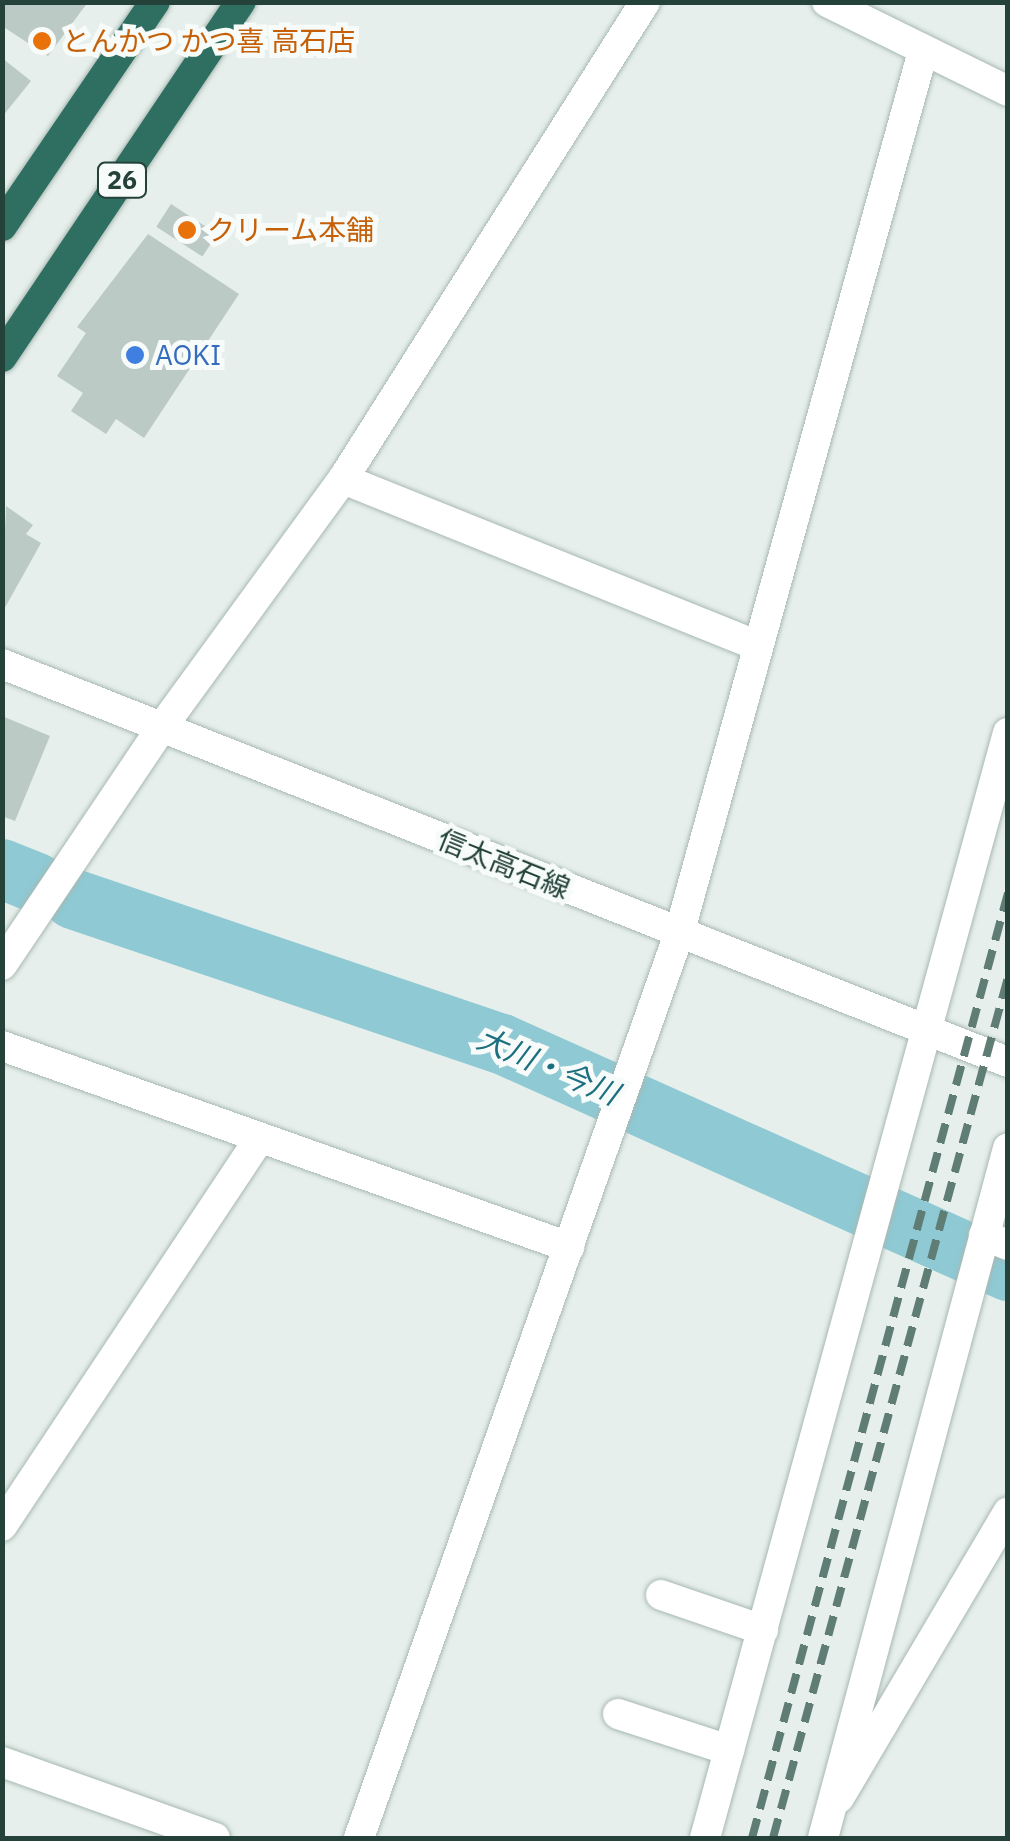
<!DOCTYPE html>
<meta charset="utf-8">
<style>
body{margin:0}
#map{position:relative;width:1010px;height:1841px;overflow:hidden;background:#e6efeb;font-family:"IBM Plex Sans","Noto Sans JP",sans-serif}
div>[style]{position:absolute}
.river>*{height:60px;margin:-30px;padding:0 30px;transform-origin:30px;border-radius:30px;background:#8ec9d4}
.building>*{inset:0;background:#bbcac4;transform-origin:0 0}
.roads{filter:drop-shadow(0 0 2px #a8b8b2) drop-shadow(0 0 2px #a8b8b2)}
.street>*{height:30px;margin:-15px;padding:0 15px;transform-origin:15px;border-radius:15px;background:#fff}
.secondary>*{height:30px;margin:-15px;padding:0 15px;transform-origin:15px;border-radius:15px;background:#fff}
.highway>*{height:30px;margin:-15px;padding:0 15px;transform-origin:15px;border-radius:15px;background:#2f6f62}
.rail>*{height:8px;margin-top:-4px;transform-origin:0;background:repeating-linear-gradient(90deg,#5f7d75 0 20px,transparent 0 30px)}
.dots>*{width:28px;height:28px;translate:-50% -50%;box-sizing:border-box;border:5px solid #f7fbf9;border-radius:50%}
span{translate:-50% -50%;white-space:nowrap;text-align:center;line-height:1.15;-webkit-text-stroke:10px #f7fbf9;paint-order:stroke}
.shield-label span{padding:2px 8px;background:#f7fbf9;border:2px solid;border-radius:8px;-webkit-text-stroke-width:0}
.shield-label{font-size:25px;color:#24423a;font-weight:700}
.food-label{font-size:28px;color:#c56008}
.left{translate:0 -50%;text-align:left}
.shop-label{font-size:28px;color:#366cbe}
.street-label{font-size:28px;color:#24423a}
.water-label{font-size:30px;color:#1c6f80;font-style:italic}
.frame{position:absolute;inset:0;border:5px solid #24423a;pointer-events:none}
</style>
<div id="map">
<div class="river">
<div style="left:2px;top:869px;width:37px;rotate:22deg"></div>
<div style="left:73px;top:899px;width:453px;rotate:18.7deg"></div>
<div style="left:502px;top:1044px;width:555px;rotate:24.16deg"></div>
</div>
<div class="building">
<div style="clip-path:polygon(2px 2px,88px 2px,48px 56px,2px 26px)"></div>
<div style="clip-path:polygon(2px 58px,31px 81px,2px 117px)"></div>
<div style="left:171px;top:204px;width:55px;height:27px;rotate:33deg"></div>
<div style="clip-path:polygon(148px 234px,239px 294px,144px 438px,116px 419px,106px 434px,71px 411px,83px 393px,57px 376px,86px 333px,77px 327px)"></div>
<div style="clip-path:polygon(6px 506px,33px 525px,26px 534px,41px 543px,2px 613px)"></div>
<div style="clip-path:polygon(2px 716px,50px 736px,15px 821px,2px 816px)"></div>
</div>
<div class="roads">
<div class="street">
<div style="left:827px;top:2px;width:202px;rotate:26.2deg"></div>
<div style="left:343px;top:479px;width:443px;rotate:21.9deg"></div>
<div style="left:2px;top:965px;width:287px;rotate:-56.1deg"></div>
<div style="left:162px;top:727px;width:307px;rotate:-53.9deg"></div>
<div style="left:343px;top:479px;width:565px;rotate:-57.66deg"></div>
<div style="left:2px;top:1046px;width:602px;rotate:19.52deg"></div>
<div style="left:984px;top:1235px;width:26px;rotate:23deg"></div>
<div style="left:2px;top:1526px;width:462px;rotate:-56.4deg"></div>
<div style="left:661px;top:1595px;width:108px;rotate:18.9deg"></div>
<div style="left:618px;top:1714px;width:117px;rotate:18deg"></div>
<div style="left:2px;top:1762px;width:226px;rotate:19.6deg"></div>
<div style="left:839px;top:1798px;width:332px;rotate:-59.4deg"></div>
<div style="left:359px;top:1838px;width:959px;rotate:-70.51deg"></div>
<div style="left:679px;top:934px;width:912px;rotate:-74.55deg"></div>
<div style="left:705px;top:1838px;width:1146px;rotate:-74.67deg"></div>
</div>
<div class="secondary">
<div style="left:2px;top:664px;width:1082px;rotate:21.59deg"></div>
<div style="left:823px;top:1838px;width:714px;rotate:-74.99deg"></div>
</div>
<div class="highway">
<div style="left:2px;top:226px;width:271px;rotate:-55.7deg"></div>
<div style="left:2px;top:357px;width:428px;rotate:-56.1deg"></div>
</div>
</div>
<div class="rail">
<div style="left:752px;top:1838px;width:979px;rotate:-74.84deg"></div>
<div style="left:773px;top:1838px;width:892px;rotate:-74.73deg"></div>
</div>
<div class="dots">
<div style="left:42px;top:41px;background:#e8710a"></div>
<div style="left:187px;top:230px;background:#e8710a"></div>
<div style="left:135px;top:355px;background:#3f7fe0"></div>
</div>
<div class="shield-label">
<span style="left:122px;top:180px">26</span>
</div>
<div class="food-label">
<span class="left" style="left:62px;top:41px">とんかつ かつ喜 高石店</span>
<span class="left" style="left:207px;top:230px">クリーム本舗</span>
</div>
<div class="shop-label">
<span class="left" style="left:155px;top:355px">AOKI</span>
</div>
<div class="street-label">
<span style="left:504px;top:864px;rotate:22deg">信太高石線</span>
</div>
<div class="water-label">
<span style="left:548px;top:1066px;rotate:23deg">大川・今川</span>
</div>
<div class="frame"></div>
</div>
